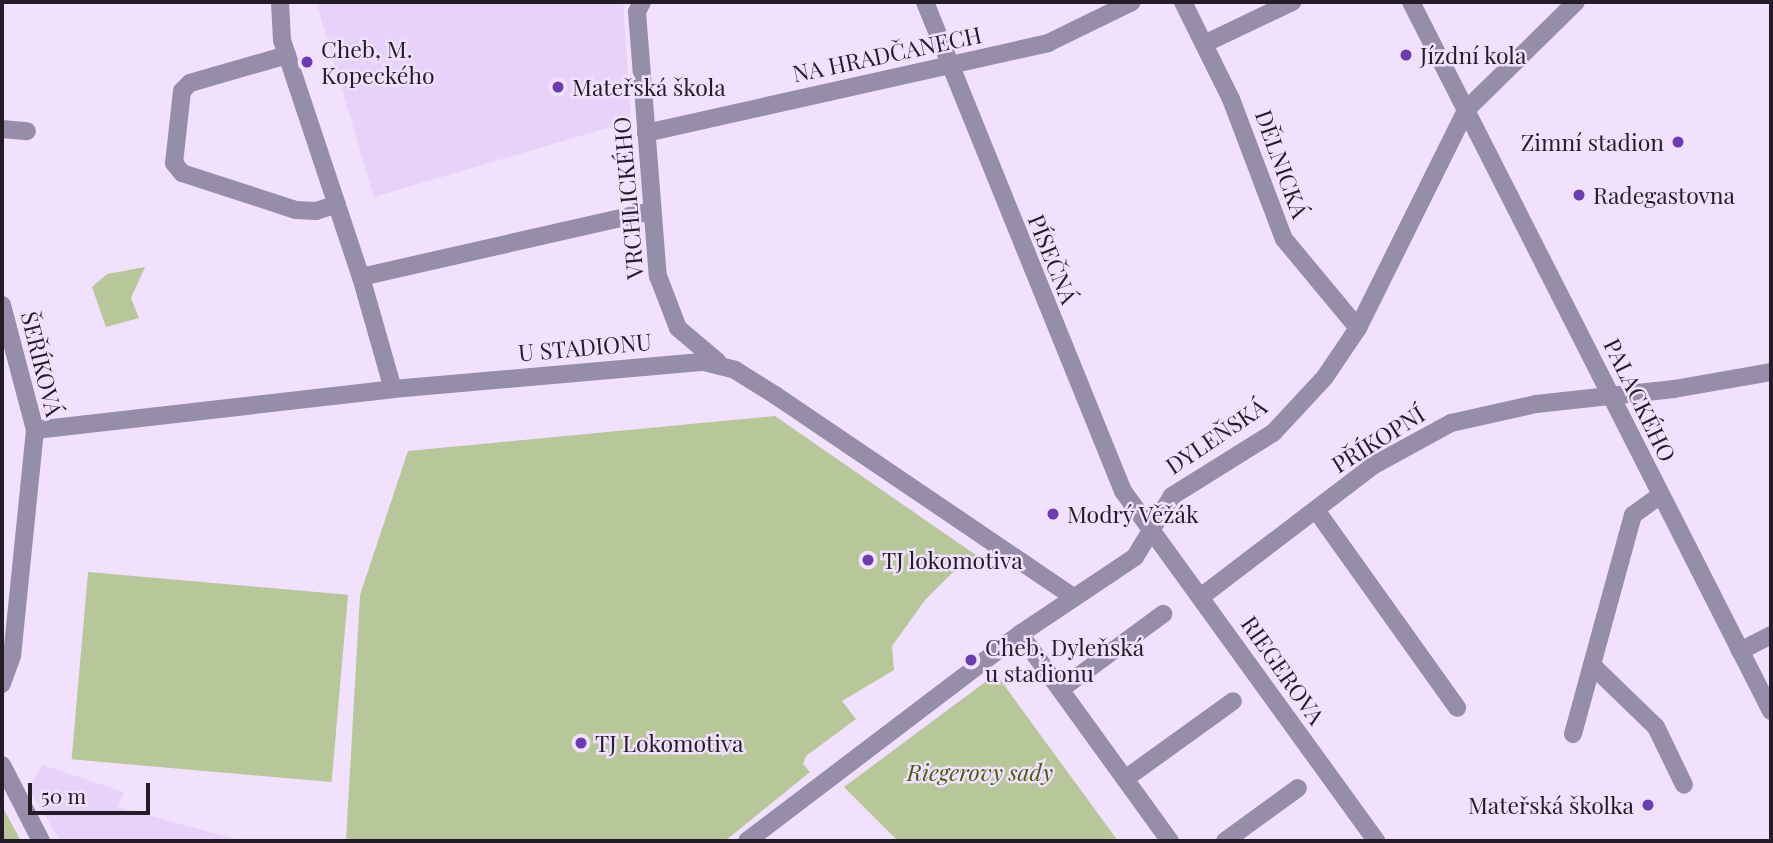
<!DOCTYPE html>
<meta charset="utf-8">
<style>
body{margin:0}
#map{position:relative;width:1773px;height:843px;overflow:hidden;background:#f1e1fc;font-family:"Playfair Display",serif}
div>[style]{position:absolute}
.built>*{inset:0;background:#e9d2fa}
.green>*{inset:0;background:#b7c79a;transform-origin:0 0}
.minor>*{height:18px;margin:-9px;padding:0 9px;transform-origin:9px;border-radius:9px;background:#968daa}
.dots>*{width:19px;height:19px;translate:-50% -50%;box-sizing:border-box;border:4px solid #f1e1fc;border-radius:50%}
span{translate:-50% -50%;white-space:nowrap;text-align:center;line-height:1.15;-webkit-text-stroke:5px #f1e1fc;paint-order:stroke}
.poi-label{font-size:23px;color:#241c29}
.left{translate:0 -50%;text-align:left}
.right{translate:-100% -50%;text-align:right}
.street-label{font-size:23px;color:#241c29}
.park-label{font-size:23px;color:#495d11;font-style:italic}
.frame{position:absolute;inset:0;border:4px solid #241c29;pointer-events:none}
.scale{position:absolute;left:28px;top:783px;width:122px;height:32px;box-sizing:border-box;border:4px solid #241c29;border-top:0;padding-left:9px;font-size:21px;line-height:24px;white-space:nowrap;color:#241c29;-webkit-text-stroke:5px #f1e1fc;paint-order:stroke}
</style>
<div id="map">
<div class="built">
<div style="clip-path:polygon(316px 2px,623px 2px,631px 121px,374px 197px)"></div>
<div style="clip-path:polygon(43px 765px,124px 792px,118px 807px,243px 841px,61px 841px,28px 789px)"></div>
</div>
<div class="green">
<div style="clip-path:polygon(145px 267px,131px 298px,139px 318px,106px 327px,92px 287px,107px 274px)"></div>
<div style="clip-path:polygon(775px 416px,983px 560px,952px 573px,925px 600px,892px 646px,894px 670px,842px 701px,856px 719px,806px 756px,803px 764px,810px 772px,725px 841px,346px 841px,360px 595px,408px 451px)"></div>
<div style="left:88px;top:572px;width:261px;height:188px;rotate:5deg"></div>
<div style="clip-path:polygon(996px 674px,1118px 841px,898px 841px,844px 787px)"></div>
<div style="clip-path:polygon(2px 806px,21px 841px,2px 841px)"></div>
</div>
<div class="minor">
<div style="left:280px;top:2px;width:38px;rotate:87deg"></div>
<div style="left:282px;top:40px;width:250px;rotate:71.6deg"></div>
<div style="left:361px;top:277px;width:116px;rotate:74.1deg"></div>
<div style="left:642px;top:2px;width:11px;rotate:117deg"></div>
<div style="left:637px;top:12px;width:265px;rotate:85.5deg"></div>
<div style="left:658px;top:276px;width:56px;rotate:69deg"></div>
<div style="left:678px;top:328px;width:52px;rotate:40.4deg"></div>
<div style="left:925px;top:2px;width:528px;rotate:67.96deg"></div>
<div style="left:1123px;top:491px;width:432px;rotate:54.1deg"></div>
<div style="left:1183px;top:2px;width:108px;rotate:63.7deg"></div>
<div style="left:1231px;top:99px;width:150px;rotate:69.3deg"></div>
<div style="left:1284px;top:239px;width:116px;rotate:50.3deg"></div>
<div style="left:1411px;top:2px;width:795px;rotate:63.08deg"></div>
<div style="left:1204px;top:44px;width:98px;rotate:-25.5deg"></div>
<div style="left:287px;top:55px;width:101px;rotate:163.9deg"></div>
<div style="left:190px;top:83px;width:11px;rotate:135deg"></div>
<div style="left:182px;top:91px;width:72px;rotate:96.3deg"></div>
<div style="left:174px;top:163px;width:13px;rotate:51deg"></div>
<div style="left:182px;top:173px;width:120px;rotate:18deg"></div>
<div style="left:296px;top:210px;width:20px;rotate:3deg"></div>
<div style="left:316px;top:211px;width:22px;rotate:-18deg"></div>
<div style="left:2px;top:129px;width:25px;rotate:5deg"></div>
<div style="left:646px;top:133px;width:412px;rotate:-12.6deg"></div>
<div style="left:1048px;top:43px;width:93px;rotate:-26deg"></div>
<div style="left:361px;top:277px;width:297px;rotate:-12.8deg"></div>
<div style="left:2px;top:305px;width:129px;rotate:75.2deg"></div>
<div style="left:35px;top:430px;width:227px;rotate:95.8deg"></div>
<div style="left:12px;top:656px;width:30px;rotate:110deg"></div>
<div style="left:35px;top:430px;width:360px;rotate:-6.5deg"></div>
<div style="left:393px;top:389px;width:312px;rotate:-5deg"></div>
<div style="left:704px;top:362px;width:32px;rotate:14deg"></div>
<div style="left:735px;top:370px;width:47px;rotate:32deg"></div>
<div style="left:775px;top:395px;width:360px;rotate:34.1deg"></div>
<div style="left:1316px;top:510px;width:243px;rotate:54.5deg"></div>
<div style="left:1202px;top:596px;width:216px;rotate:-37.3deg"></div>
<div style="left:1374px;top:465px;width:88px;rotate:-28.6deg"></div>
<div style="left:1451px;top:423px;width:87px;rotate:-12.6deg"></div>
<div style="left:1536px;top:404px;width:139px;rotate:-6.2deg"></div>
<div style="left:1674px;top:389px;width:98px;rotate:-9.9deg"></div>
<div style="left:1020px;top:634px;width:256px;rotate:54.1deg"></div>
<div style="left:1740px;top:651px;width:35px;rotate:-27deg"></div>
<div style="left:1592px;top:665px;width:89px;rotate:44.1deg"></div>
<div style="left:1656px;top:727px;width:64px;rotate:64.2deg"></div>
<div style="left:1061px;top:689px;width:127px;rotate:-36.3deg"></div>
<div style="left:1573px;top:734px;width:227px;rotate:-74.7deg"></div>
<div style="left:1633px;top:515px;width:32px;rotate:-36deg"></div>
<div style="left:2px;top:765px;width:85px;rotate:62.8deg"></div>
<div style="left:1125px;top:779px;width:133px;rotate:-35.8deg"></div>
<div style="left:747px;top:841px;width:343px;rotate:-37.2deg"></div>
<div style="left:1020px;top:634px;width:138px;rotate:-33.8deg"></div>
<div style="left:1135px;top:557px;width:71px;rotate:-58.8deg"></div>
<div style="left:1172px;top:496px;width:119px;rotate:-32deg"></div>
<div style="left:1273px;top:433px;width:76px;rotate:-47.1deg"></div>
<div style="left:1325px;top:377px;width:59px;rotate:-56deg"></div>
<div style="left:1358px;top:328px;width:243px;rotate:-63.6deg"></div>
<div style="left:1466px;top:110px;width:154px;rotate:-44.5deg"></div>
<div style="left:1225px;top:841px;width:90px;rotate:-36deg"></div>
</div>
<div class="dots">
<div style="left:1406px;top:55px;background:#6c3ab1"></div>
<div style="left:307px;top:62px;background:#6c3ab1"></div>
<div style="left:558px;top:87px;background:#6c3ab1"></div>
<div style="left:1678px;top:142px;background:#6c3ab1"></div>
<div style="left:1579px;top:195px;background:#6c3ab1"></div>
<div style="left:1053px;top:514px;background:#6c3ab1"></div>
<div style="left:868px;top:560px;background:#6c3ab1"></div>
<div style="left:971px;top:660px;background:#6c3ab1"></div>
<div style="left:581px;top:743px;background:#6c3ab1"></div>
<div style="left:1648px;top:805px;background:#6c3ab1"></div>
</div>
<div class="poi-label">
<span class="left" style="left:321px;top:62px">Cheb, M.<br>Kopeckého</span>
<span class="left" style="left:1420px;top:55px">Jízdní kola</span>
<span class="left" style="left:572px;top:87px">Mateřská škola</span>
<span class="right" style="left:1664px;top:142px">Zimní stadion</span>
<span class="left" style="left:1593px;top:195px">Radegastovna</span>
<span class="left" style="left:1067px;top:514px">Modrý Věžák</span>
<span class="left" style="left:882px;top:560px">TJ lokomotiva</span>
<span class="left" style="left:985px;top:660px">Cheb, Dyleňská<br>u stadionu</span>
<span class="left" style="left:595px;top:743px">TJ Lokomotiva</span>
<span class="right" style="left:1634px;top:805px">Mateřská školka</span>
</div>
<div class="street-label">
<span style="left:887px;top:54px;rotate:-12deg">NA HRADČANECH</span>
<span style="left:1282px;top:164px;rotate:70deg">DĚLNICKÁ</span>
<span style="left:628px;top:198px;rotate:-95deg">VRCHLICKÉHO</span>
<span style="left:1053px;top:259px;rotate:68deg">PÍSEČNÁ</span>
<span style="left:585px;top:347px;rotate:-5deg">U STADIONU</span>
<span style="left:42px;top:364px;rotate:76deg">ŠEŘÍKOVÁ</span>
<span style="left:1640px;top:400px;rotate:64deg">PALACKÉHO</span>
<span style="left:1216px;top:436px;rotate:-34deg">DYLEŇSKÁ</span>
<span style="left:1378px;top:439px;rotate:-32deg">PŘÍKOPNÍ</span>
<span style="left:1283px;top:670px;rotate:55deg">RIEGEROVA</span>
</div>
<div class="park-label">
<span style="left:980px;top:772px">Riegerovy sady</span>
</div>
<div class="frame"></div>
<div class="scale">50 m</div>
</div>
